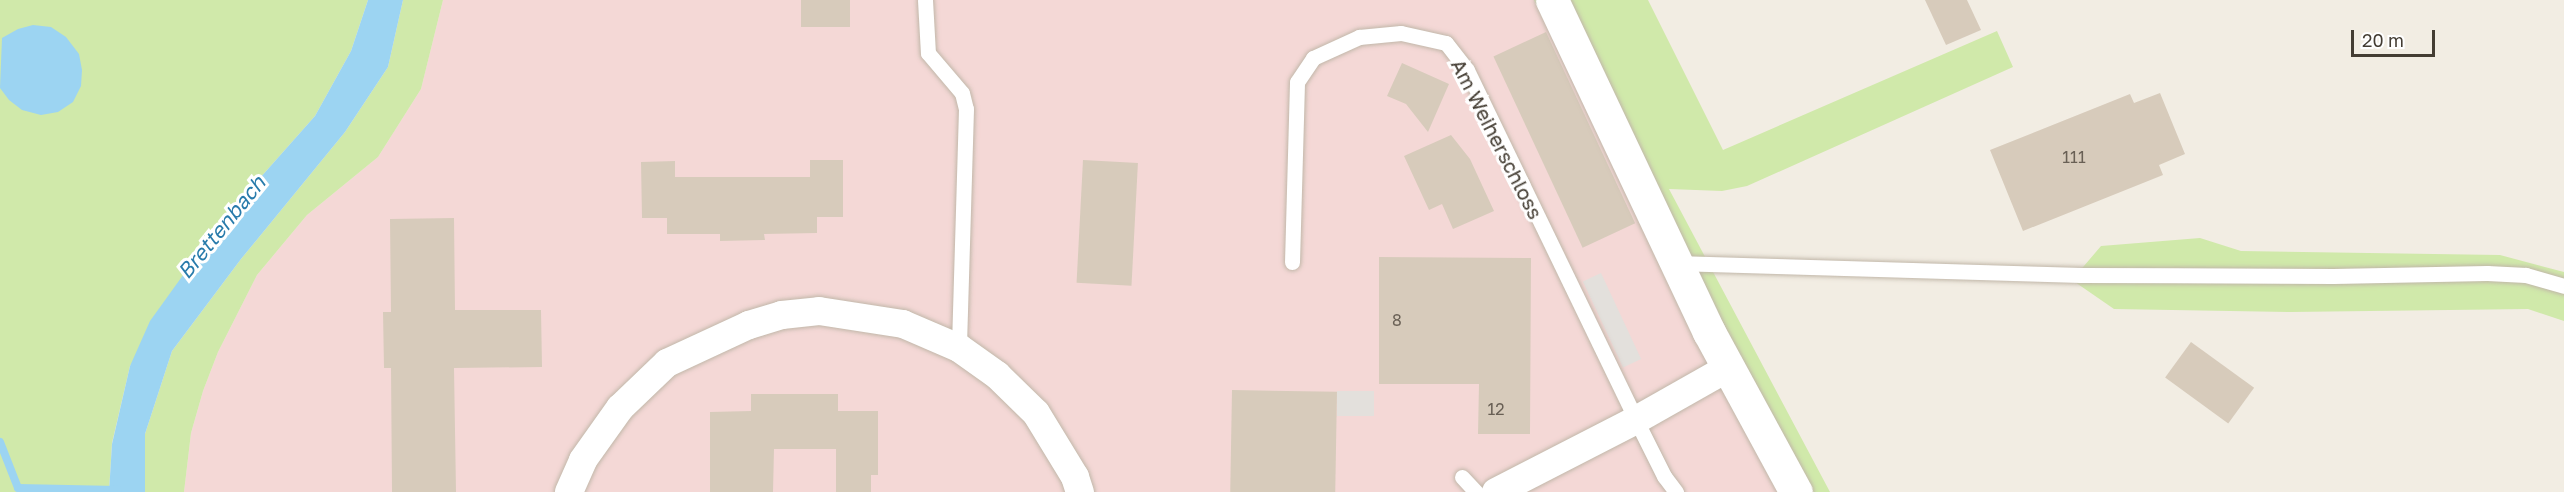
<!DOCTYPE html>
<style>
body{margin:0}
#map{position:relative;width:2564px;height:492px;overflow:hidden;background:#f2ede3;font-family:"Golos Text",sans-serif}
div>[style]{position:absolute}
.medical>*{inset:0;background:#f4d8d6}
.green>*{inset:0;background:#d0e9aa}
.parking>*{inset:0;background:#e3e0dc;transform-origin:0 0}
.water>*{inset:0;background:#9cd4f2}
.stream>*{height:8px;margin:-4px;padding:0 4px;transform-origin:4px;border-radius:4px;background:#9cd4f2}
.building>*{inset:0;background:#d7cbbb;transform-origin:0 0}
.roads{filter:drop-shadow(0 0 2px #c1b7a9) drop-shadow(0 0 2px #c1b7a9)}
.service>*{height:15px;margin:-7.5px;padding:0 7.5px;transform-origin:7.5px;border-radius:7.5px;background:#fff}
.minor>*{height:28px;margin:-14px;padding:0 14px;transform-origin:14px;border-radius:14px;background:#fff}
.tertiary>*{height:33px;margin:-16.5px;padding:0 16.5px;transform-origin:16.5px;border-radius:16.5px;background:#fff}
span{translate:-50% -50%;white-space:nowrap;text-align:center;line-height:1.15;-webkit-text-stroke:6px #fff;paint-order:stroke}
.number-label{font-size:16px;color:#696055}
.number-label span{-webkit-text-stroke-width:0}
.street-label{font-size:20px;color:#443d33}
.water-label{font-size:21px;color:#287bab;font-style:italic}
.scale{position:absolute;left:2351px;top:30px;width:84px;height:27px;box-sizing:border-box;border:3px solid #443d33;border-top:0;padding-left:8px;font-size:18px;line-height:21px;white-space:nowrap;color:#443d33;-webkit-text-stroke:4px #fff;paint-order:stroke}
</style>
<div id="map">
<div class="medical">
<div style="clip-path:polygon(443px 0,1534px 0,1783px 492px,184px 492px,191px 433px,203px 391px,218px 352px,257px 275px,307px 215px,378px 157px,421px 89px)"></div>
</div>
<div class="green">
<div style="clip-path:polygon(0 0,368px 0,351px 51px,315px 116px,222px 221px,130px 366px,112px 443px,109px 492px,0 492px)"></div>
<div style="clip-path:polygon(403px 0,443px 0,421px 89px,378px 157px,307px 215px,257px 275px,218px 352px,203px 391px,191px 433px,184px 492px,145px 492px,145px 434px,172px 351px,241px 259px,345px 132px,388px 67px)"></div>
<div style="clip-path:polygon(1534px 0,1648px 0,1723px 150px,1997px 31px,2013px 67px,1747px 186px,1722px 191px,1669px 189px,1830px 492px,1783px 492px)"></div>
<div style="clip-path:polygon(2200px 238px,2241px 251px,2500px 255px,2564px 272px,2564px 321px,2528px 309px,2291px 312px,2114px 309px,2072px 280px,2101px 246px)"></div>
</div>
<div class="parking">
<div style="left:1601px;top:273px;width:95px;height:20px;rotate:65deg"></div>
<div style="left:1337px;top:391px;width:37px;height:25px"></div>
</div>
<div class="water">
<div style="clip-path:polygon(368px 0,403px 0,388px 67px,345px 132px,241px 259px,172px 351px,145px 434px,145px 492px,109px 492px,112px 444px,130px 366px,150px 321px,222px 221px,315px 116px,351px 51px)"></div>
<div style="clip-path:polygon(33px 25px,51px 27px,66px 37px,79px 54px,82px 70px,81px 86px,73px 102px,58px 112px,41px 115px,22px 110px,9px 100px,0 88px,2px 38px,18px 29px)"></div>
</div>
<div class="stream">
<div style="left:0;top:442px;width:49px;rotate:68.6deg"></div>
<div style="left:18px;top:488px;width:100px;rotate:1.1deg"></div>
</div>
<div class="building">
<div style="left:801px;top:0;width:49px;height:27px"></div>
<div style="clip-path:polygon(1925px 0,1967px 0,1981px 30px,1946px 45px)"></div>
<div style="left:1546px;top:32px;width:211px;height:58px;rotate:65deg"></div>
<div style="clip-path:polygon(1402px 63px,1449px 84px,1428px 132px,1406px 104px,1387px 96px)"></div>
<div style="clip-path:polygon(2160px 93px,2185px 154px,2159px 165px,2163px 175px,2023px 231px,1990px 150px,2130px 94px,2134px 103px)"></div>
<div style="clip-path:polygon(1451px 135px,1470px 159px,1494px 211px,1453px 229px,1442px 204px,1429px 210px,1404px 156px)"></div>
<div style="clip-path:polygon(810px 160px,843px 160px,843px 217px,817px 217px,817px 233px,764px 234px,765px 240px,720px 241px,720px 234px,667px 234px,667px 218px,642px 218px,641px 162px,675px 161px,675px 177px,810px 177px)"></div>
<div style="left:1083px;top:160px;width:55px;height:123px;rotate:3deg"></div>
<div style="clip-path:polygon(454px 218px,455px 310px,541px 310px,542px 367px,454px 368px,456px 492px,392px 492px,391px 368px,384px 368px,383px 312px,391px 312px,390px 219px)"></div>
<div style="clip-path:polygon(1379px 257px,1531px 258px,1530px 434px,1478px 434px,1479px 384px,1379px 384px)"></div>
<div style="left:2191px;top:342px;width:78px;height:44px;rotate:36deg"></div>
<div style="left:1232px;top:390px;width:105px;height:102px;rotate:1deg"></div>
<div style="clip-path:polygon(751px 394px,838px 394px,838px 411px,878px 411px,878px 475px,871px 475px,871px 492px,836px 492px,836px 449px,774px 449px,773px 492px,710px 492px,710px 412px,751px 411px)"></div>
</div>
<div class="roads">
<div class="service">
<div style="left:925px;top:0;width:53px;rotate:86.8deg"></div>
<div style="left:928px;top:53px;width:52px;rotate:49.6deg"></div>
<div style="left:962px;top:93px;width:16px;rotate:76deg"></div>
<div style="left:966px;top:109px;width:239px;rotate:91.7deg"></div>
<div style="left:1292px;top:262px;width:180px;rotate:-88.4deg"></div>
<div style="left:1297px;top:82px;width:29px;rotate:-56deg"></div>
<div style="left:1313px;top:58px;width:51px;rotate:-24.5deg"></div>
<div style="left:1359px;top:37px;width:42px;rotate:-5.4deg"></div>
<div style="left:1401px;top:33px;width:46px;rotate:12.5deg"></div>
<div style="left:1446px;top:43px;width:34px;rotate:52deg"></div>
<div style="left:1467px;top:70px;width:389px;rotate:64.2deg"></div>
<div style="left:1636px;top:420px;width:63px;rotate:63.4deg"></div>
<div style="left:1664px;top:476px;width:20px;rotate:53deg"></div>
<div style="left:1675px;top:263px;width:406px;rotate:1.7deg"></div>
<div style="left:2081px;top:275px;width:252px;rotate:0.2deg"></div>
<div style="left:2333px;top:276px;width:154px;rotate:-1.1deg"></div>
<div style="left:2487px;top:273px;width:39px;rotate:3deg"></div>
<div style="left:2526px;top:275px;width:40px;rotate:16deg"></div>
<div style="left:1462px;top:477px;width:21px;rotate:47deg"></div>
</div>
<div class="minor">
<div style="left:569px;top:492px;width:35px;rotate:-66deg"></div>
<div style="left:583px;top:460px;width:64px;rotate:-54.6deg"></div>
<div style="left:620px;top:408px;width:65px;rotate:-43.8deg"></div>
<div style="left:667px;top:363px;width:90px;rotate:-24.9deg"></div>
<div style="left:749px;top:325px;width:34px;rotate:-17deg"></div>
<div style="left:782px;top:315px;width:37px;rotate:-6deg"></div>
<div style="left:819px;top:311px;width:85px;rotate:8.8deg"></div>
<div style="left:903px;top:324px;width:61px;rotate:23.2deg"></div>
<div style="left:959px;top:348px;width:47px;rotate:35.4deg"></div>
<div style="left:997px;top:375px;width:54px;rotate:44.3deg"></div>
<div style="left:1036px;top:413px;width:75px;rotate:58.6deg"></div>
<div style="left:1075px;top:477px;width:16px;rotate:72deg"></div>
<div style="left:1496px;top:492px;width:157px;rotate:-27.2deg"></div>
<div style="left:1636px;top:420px;width:106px;rotate:-29.5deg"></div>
</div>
<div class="tertiary">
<div style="left:1552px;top:0;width:367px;rotate:64.7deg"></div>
<div style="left:1709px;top:332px;width:182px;rotate:61.5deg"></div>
</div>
</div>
<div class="number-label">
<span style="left:2074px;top:157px">111</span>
<span style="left:1397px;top:320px">8</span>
<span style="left:1496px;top:409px">12</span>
</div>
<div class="street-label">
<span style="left:1497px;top:139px;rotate:63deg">Am Weiherschloss</span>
</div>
<div class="water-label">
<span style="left:221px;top:227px;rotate:-51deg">Brettenbach</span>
</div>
<div class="scale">20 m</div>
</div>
